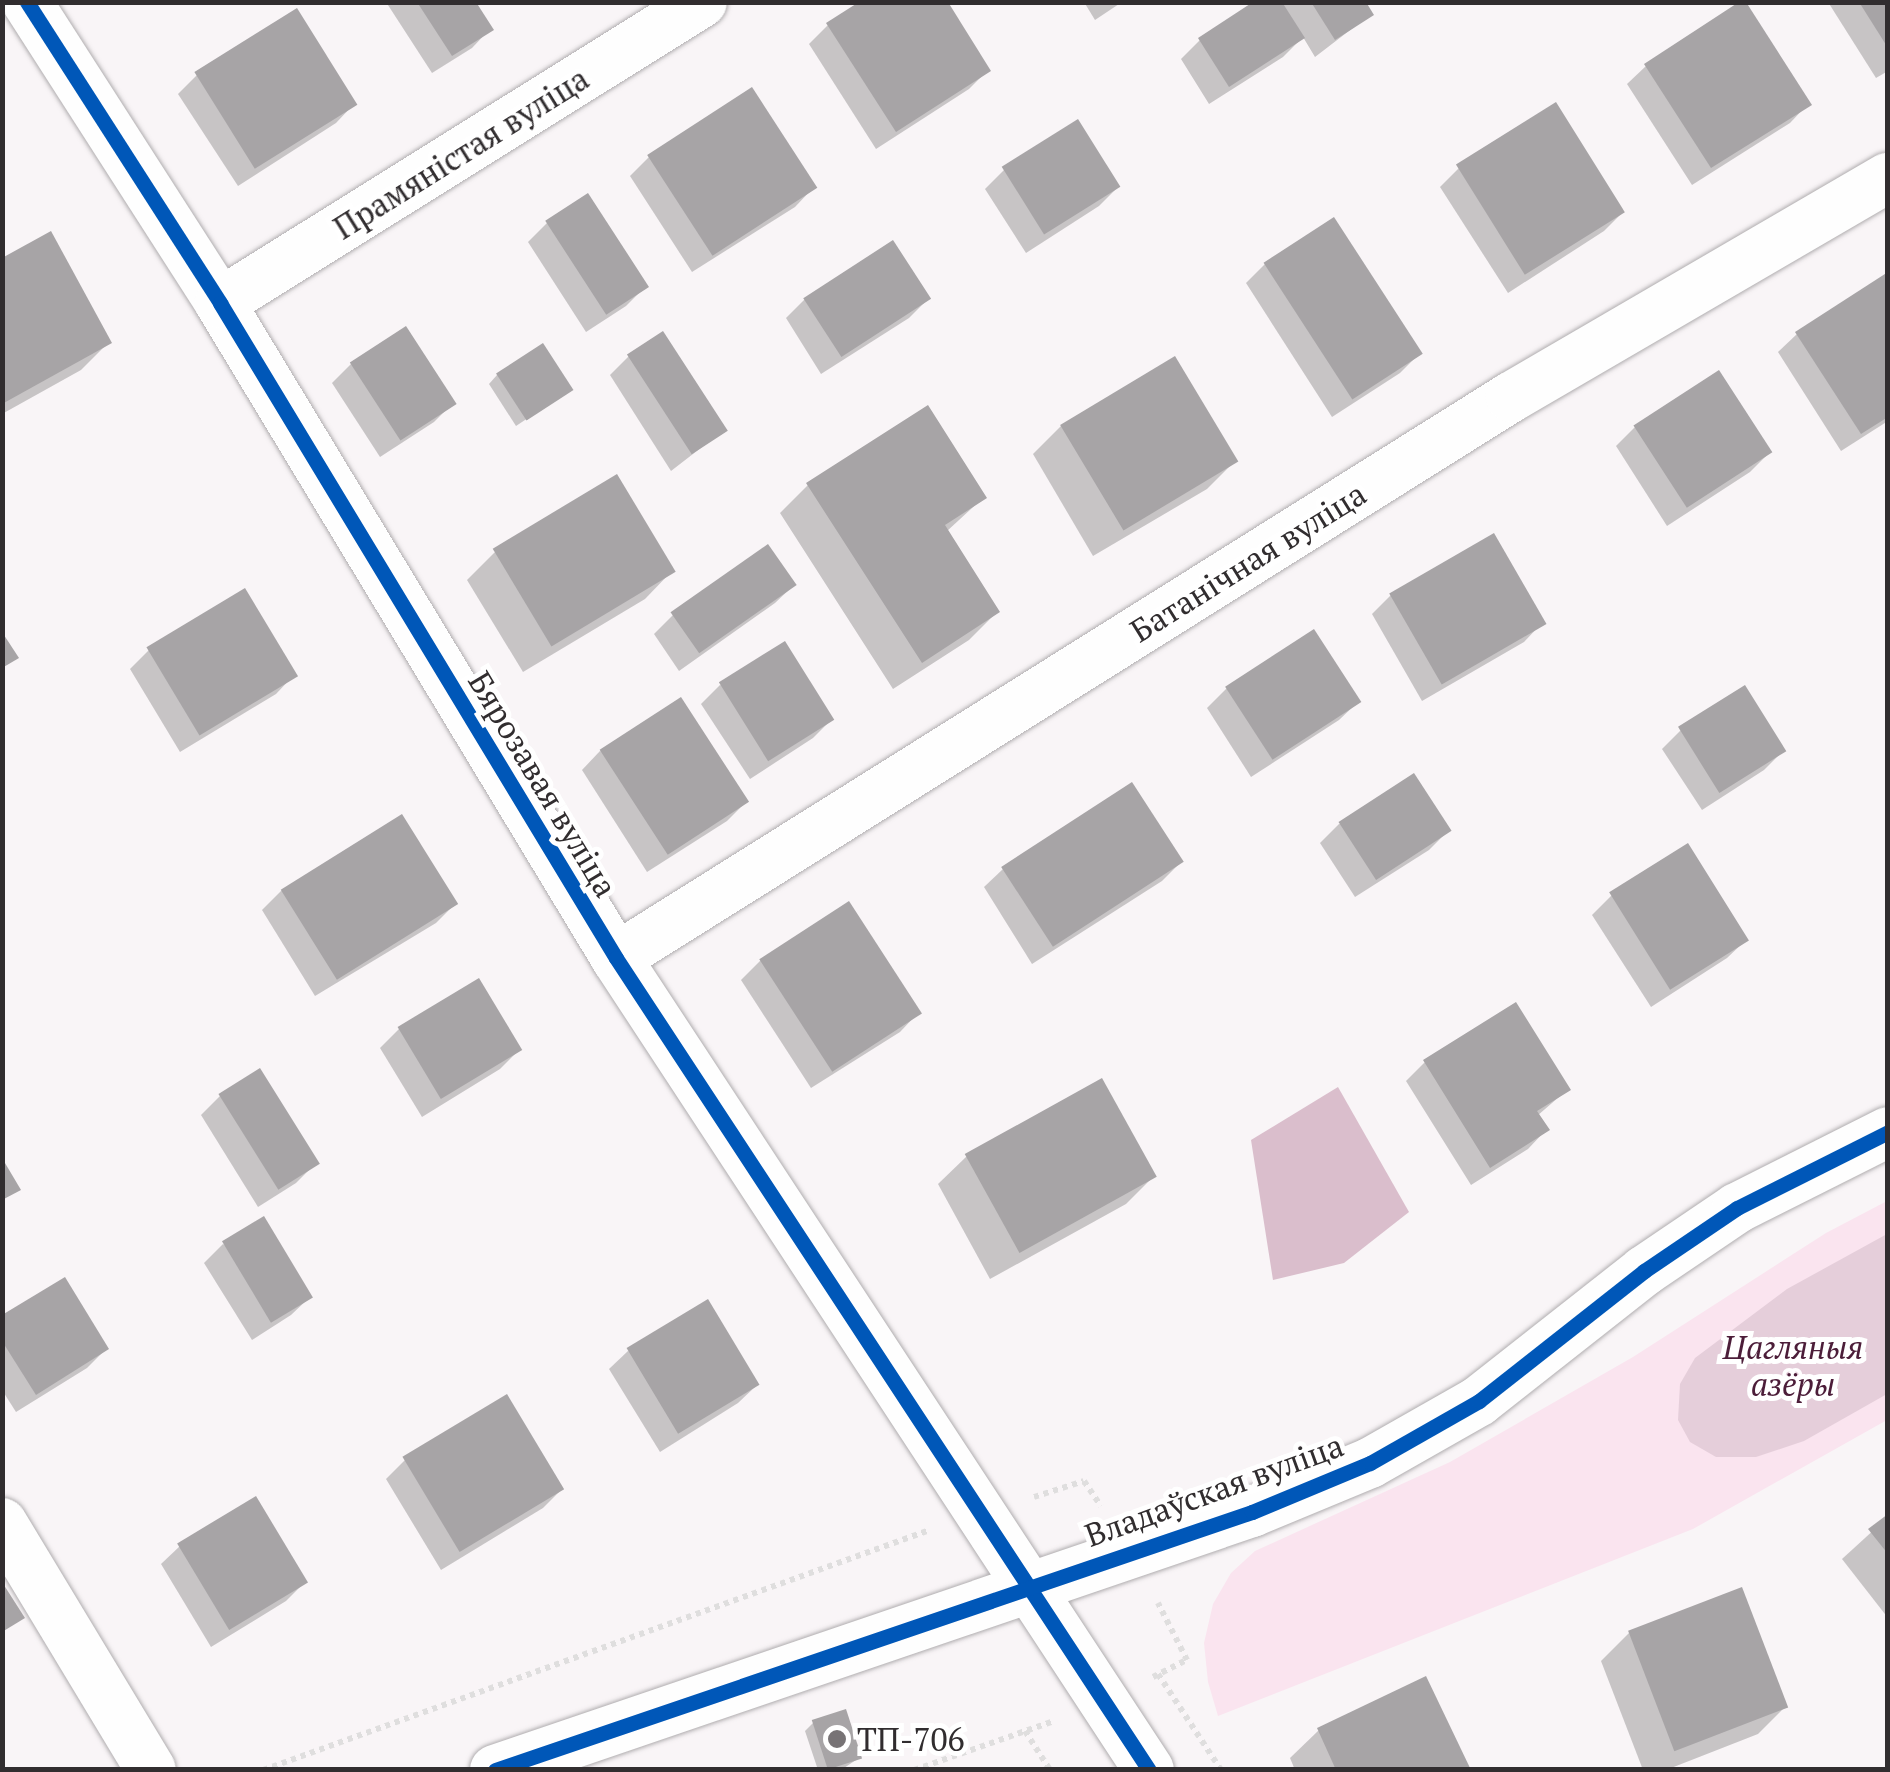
<!DOCTYPE html>
<meta charset="utf-8">
<style>
body{margin:0}
#map{position:relative;width:1890px;height:1772px;overflow:hidden;background:#f9f5f7;font-family:"PT Serif",serif}
div>[style]{position:absolute}
.green>*{inset:0;background:#fae4ef}
.forest>*{inset:0;background:#e5ceda}
.water>*{inset:0;background:#dabecc}
.shadow>*{inset:0;background:#0003}
.building>*{inset:0;background:#a7a4a6;transform-origin:0 0}
.path>*{height:6px;margin-top:-3px;transform-origin:0;background:repeating-linear-gradient(90deg,#dfdede 0 5px,transparent 0 10px)}
.roads{filter:drop-shadow(0 0 2px #b0adaf) drop-shadow(0 0 2px #b0adaf)}
.minor>*{height:50px;margin:-25px;padding:0 25px;transform-origin:25px;border-radius:25px;background:#fefefe}
.cycleway>*{height:15px;margin:-7.5px;padding:0 7.5px;transform-origin:7.5px;border-radius:7.5px;background:#0057b8}
.dots>*{width:28px;height:28px;translate:-50% -50%;box-sizing:border-box;border:5px solid #fff;border-radius:50%}
span{translate:-50% -50%;white-space:nowrap;text-align:center;line-height:1.15;-webkit-text-stroke:10px #fff;paint-order:stroke}
.street-label{font-size:32px;color:#312d2f}
.park-label{font-size:32px;color:#4c1d39;font-style:italic}
.poi-label{font-size:32px;color:#312d2f}
.left{translate:0 -50%;text-align:left}
.frame{position:absolute;inset:0;border:5px solid #312d2f;pointer-events:none}
</style>
<div id="map">
<div class="green">
<div style="clip-path:polygon(1887px 1201px,1887px 1420px,1693px 1529px,1218px 1716px,1208px 1682px,1204px 1643px,1213px 1604px,1231px 1573px,1255px 1551px,1450px 1462px,1633px 1357px,1826px 1233px)"></div>
</div>
<div class="forest">
<div style="clip-path:polygon(1887px 1234px,1887px 1394px,1804px 1441px,1756px 1457px,1716px 1457px,1690px 1442px,1678px 1420px,1680px 1384px,1695px 1358px,1787px 1289px)"></div>
</div>
<div class="water">
<div style="clip-path:polygon(1338px 1087px,1409px 1212px,1344px 1263px,1273px 1280px,1251px 1140px)"></div>
</div>
<div class="shadow">
<div style="clip-path:polygon(386px 2px,473px 2px,490px 29px,472px 48px,432px 73px)"></div>
<div style="clip-path:polygon(1084px 2px,1122px 2px,1095px 20px)"></div>
<div style="clip-path:polygon(1258px 2px,1363px 2px,1371px 14px,1315px 57px,1303px 37px,1283px 57px,1209px 104px,1181px 59px,1200px 40px)"></div>
<div style="clip-path:polygon(1828px 2px,1888px 2px,1888px 71px,1876px 78px)"></div>
<div style="clip-path:polygon(828px 25px,988px 70px,969px 89px,876px 149px,809px 44px)"></div>
<div style="clip-path:polygon(1646px 66px,1808px 104px,1790px 123px,1692px 185px,1627px 84px)"></div>
<div style="clip-path:polygon(197px 75px,354px 104px,336px 123px,238px 186px,178px 94px)"></div>
<div style="clip-path:polygon(649px 157px,813px 188px,795px 207px,692px 272px,630px 176px)"></div>
<div style="clip-path:polygon(1459px 168px,1623px 212px,1604px 231px,1508px 293px,1440px 187px)"></div>
<div style="clip-path:polygon(1004px 170px,1118px 187px,1099px 206px,1026px 253px,985px 189px)"></div>
<div style="clip-path:polygon(547px 223px,645px 287px,626px 306px,586px 332px,528px 242px)"></div>
<div style="clip-path:polygon(2px 261px,109px 342px,81px 370px,2px 414px)"></div>
<div style="clip-path:polygon(1265px 264px,1419px 354px,1400px 373px,1332px 417px,1246px 283px)"></div>
<div style="clip-path:polygon(1888px 275px,1888px 421px,1841px 451px,1778px 352px,1797px 334px)"></div>
<div style="clip-path:polygon(928px 299px,909px 318px,821px 374px,786px 318px,804px 300px)"></div>
<div style="clip-path:polygon(629px 356px,724px 430px,671px 471px,610px 375px)"></div>
<div style="clip-path:polygon(351px 364px,453px 403px,434px 422px,380px 457px,332px 383px)"></div>
<div style="clip-path:polygon(497px 375px,570px 390px,516px 426px,489px 384px)"></div>
<div style="clip-path:polygon(1061px 426px,1235px 461px,1207px 489px,1093px 556px,1033px 454px)"></div>
<div style="clip-path:polygon(1635px 427px,1769px 453px,1750px 472px,1667px 526px,1616px 446px)"></div>
<div style="clip-path:polygon(808px 485px,984px 497px,946px 532px,997px 612px,969px 640px,893px 689px,780px 513px)"></div>
<div style="clip-path:polygon(495px 552px,672px 571px,645px 599px,523px 672px,467px 580px)"></div>
<div style="clip-path:polygon(794px 585px,775px 603px,679px 671px,654px 634px,673px 615px)"></div>
<div style="clip-path:polygon(1391px 595px,1542px 623px,1524px 642px,1422px 701px,1372px 614px)"></div>
<div style="clip-path:polygon(1314px 633px,1358px 702px,1339px 720px,1251px 777px,1207px 708px,1226px 689px)"></div>
<div style="clip-path:polygon(149px 650px,294px 675px,276px 694px,180px 752px,130px 669px)"></div>
<div style="clip-path:polygon(720px 685px,832px 719px,813px 738px,750px 779px,701px 704px)"></div>
<div style="clip-path:polygon(1681px 730px,1783px 751px,1764px 770px,1702px 810px,1662px 749px)"></div>
<div style="clip-path:polygon(600px 751px,746px 802px,727px 821px,647px 872px,582px 770px)"></div>
<div style="clip-path:polygon(1339px 824px,1448px 831px,1429px 850px,1355px 897px,1320px 843px)"></div>
<div style="clip-path:polygon(1687px 847px,1746px 940px,1727px 958px,1651px 1007px,1592px 915px,1611px 896px)"></div>
<div style="clip-path:polygon(1181px 862px,1162px 881px,1032px 964px,984px 887px,1003px 869px)"></div>
<div style="clip-path:polygon(281px 891px,455px 904px,436px 923px,315px 996px,262px 910px)"></div>
<div style="clip-path:polygon(848px 904px,918px 1013px,900px 1032px,811px 1088px,741px 980px,760px 961px)"></div>
<div style="clip-path:polygon(399px 1029px,519px 1050px,500px 1069px,422px 1117px,380px 1048px)"></div>
<div style="clip-path:polygon(1425px 1062px,1567px 1090px,1537px 1116px,1546px 1130px,1528px 1149px,1471px 1185px,1406px 1081px)"></div>
<div style="clip-path:polygon(1101px 1081px,1154px 1176px,1126px 1204px,990px 1279px,938px 1184px,966px 1157px)"></div>
<div style="clip-path:polygon(220px 1096px,315px 1164px,296px 1183px,258px 1207px,201px 1115px)"></div>
<div style="clip-path:polygon(223px 1244px,310px 1297px,291px 1315px,252px 1340px,204px 1263px)"></div>
<div style="clip-path:polygon(2px 1318px,106px 1349px,87px 1368px,16px 1412px,2px 1390px)"></div>
<div style="clip-path:polygon(628px 1351px,757px 1385px,738px 1403px,660px 1452px,609px 1369px)"></div>
<div style="clip-path:polygon(405px 1460px,562px 1489px,543px 1508px,441px 1570px,386px 1479px)"></div>
<div style="clip-path:polygon(1888px 1517px,1888px 1618px,1842px 1559px)"></div>
<div style="clip-path:polygon(180px 1546px,305px 1582px,286px 1601px,211px 1647px,161px 1564px)"></div>
<div style="clip-path:polygon(1629px 1633px,1785px 1707px,1758px 1734px,1666px 1770px,1643px 1770px,1601px 1661px)"></div>
<div style="clip-path:polygon(1425px 1679px,1468px 1770px,1295px 1770px,1290px 1758px,1318px 1731px)"></div>
<div style="clip-path:polygon(814px 1722px,859px 1758px,841px 1770px,818px 1770px,805px 1731px)"></div>
</div>
<div class="building">
<div style="clip-path:polygon(417px 2px,476px 2px,494px 30px,452px 56px)"></div>
<div style="clip-path:polygon(859px 2px,948px 2px,991px 71px,896px 132px,826px 23px)"></div>
<div style="clip-path:polygon(1253px 2px,1282px 2px,1305px 38px,1229px 87px,1198px 38px)"></div>
<div style="clip-path:polygon(1311px 2px,1366px 2px,1374px 15px,1335px 40px)"></div>
<div style="clip-path:polygon(1739px 2px,1746px 2px,1812px 105px,1711px 168px,1644px 64px)"></div>
<div style="clip-path:polygon(1859px 2px,1888px 2px,1888px 48px)"></div>
<div style="left:297px;top:8px;width:114px;height:121px;rotate:58deg"></div>
<div style="left:752px;top:87px;width:120px;height:125px;rotate:57deg"></div>
<div style="left:1556px;top:102px;width:130px;height:118px;rotate:58deg"></div>
<div style="left:1078px;top:119px;width:80px;height:90px;rotate:58deg"></div>
<div style="left:588px;top:193px;width:112px;height:51px;rotate:57deg"></div>
<div style="left:1334px;top:217px;width:163px;height:84px;rotate:57deg"></div>
<div style="clip-path:polygon(51px 231px,112px 343px,2px 404px,2px 258px)"></div>
<div style="left:893px;top:240px;width:70px;height:107px;rotate:57deg"></div>
<div style="clip-path:polygon(1888px 272px,1888px 417px,1861px 434px,1795px 332px)"></div>
<div style="left:406px;top:326px;width:93px;height:67px;rotate:57deg"></div>
<div style="left:663px;top:331px;width:119px;height:43px;rotate:57deg"></div>
<div style="left:543px;top:343px;width:56px;height:56px;rotate:57deg"></div>
<div style="left:1175px;top:356px;width:123px;height:134px;rotate:59deg"></div>
<div style="left:1719px;top:370px;width:98px;height:102px;rotate:57deg"></div>
<div style="clip-path:polygon(928px 405px,987px 498px,945px 525px,1000px 612px,922px 663px,806px 483px)"></div>
<div style="left:617px;top:474px;width:114px;height:145px;rotate:59deg"></div>
<div style="left:1494px;top:533px;width:105px;height:121px;rotate:60deg"></div>
<div style="left:768px;top:544px;width:50px;height:119px;rotate:55deg"></div>
<div style="left:245px;top:588px;width:103px;height:115px;rotate:59deg"></div>
<div style="left:1314px;top:629px;width:87px;height:106px;rotate:57deg"></div>
<div style="clip-path:polygon(2px 632px,19px 658px,2px 668px)"></div>
<div style="left:785px;top:641px;width:93px;height:78px;rotate:58deg"></div>
<div style="left:1745px;top:685px;width:78px;height:79px;rotate:58deg"></div>
<div style="left:681px;top:697px;width:125px;height:97px;rotate:57deg"></div>
<div style="left:1414px;top:773px;width:69px;height:90px;rotate:57deg"></div>
<div style="left:1132px;top:782px;width:95px;height:156px;rotate:57deg"></div>
<div style="left:402px;top:814px;width:106px;height:143px;rotate:58deg"></div>
<div style="left:1688px;top:843px;width:115px;height:93px;rotate:58deg"></div>
<div style="left:849px;top:901px;width:134px;height:107px;rotate:57deg"></div>
<div style="left:479px;top:978px;width:84px;height:95px;rotate:59deg"></div>
<div style="clip-path:polygon(1516px 1002px,1571px 1090px,1537px 1111px,1550px 1130px,1490px 1168px,1423px 1060px)"></div>
<div style="left:260px;top:1068px;width:113px;height:49px;rotate:58deg"></div>
<div style="left:1102px;top:1078px;width:113px;height:157px;rotate:61deg"></div>
<div style="clip-path:polygon(2px 1158px,21px 1190px,2px 1200px)"></div>
<div style="left:264px;top:1216px;width:95px;height:49px;rotate:59deg"></div>
<div style="clip-path:polygon(65px 1277px,109px 1349px,36px 1395px,2px 1341px,2px 1315px)"></div>
<div style="left:708px;top:1299px;width:100px;height:95px;rotate:59deg"></div>
<div style="left:507px;top:1394px;width:111px;height:122px;rotate:59deg"></div>
<div style="left:256px;top:1496px;width:101px;height:92px;rotate:59deg"></div>
<div style="clip-path:polygon(1888px 1514px,1888px 1554px,1868px 1529px)"></div>
<div style="clip-path:polygon(2px 1582px,25px 1618px,2px 1632px)"></div>
<div style="left:1742px;top:1587px;width:129px;height:122px;rotate:69deg"></div>
<div style="clip-path:polygon(1426px 1676px,1471px 1770px,1336px 1770px,1317px 1728px)"></div>
<div style="left:846px;top:1709px;width:52px;height:36px;rotate:72deg"></div>
</div>
<div class="path">
<div style="left:1034px;top:1497px;width:52px;rotate:-17.7deg"></div>
<div style="left:1084px;top:1481px;width:30px;rotate:56deg"></div>
<div style="left:1158px;top:1674px;width:115px;rotate:56.7deg"></div>
<div style="left:1153px;top:1677px;width:38px;rotate:-27deg"></div>
<div style="left:1187px;top:1660px;width:64px;rotate:-117deg"></div>
<div style="left:1025px;top:1731px;width:46px;rotate:57.3deg"></div>
<div style="left:263px;top:1770px;width:706px;rotate:-19.8deg"></div>
<div style="left:914px;top:1770px;width:148px;rotate:-19.3deg"></div>
</div>
<div class="roads">
<div class="minor">
<div style="left:27px;top:2px;width:358px;rotate:57.3deg"></div>
<div style="left:220px;top:303px;width:765px;rotate:58.84deg"></div>
<div style="left:616px;top:958px;width:971px;rotate:56.72deg"></div>
<div style="left:220px;top:303px;width:568px;rotate:-31.98deg"></div>
<div style="left:616px;top:958px;width:1056px;rotate:-32.08deg"></div>
<div style="left:1511px;top:397px;width:436px;rotate:-30.2deg"></div>
<div style="left:2px;top:1523px;width:288px;rotate:58.9deg"></div>
<div style="left:495px;top:1770px;width:800px;rotate:-18.82deg"></div>
<div style="left:1252px;top:1512px;width:128px;rotate:-22.6deg"></div>
<div style="left:1370px;top:1463px;width:125px;rotate:-29.6deg"></div>
<div style="left:1479px;top:1401px;width:210px;rotate:-38.2deg"></div>
<div style="left:1644px;top:1271px;width:112px;rotate:-34.1deg"></div>
<div style="left:1737px;top:1208px;width:169px;rotate:-26.7deg"></div>
</div>
</div>
<div class="cycleway">
<div style="left:27px;top:2px;width:358px;rotate:57.3deg"></div>
<div style="left:220px;top:303px;width:765px;rotate:58.84deg"></div>
<div style="left:616px;top:958px;width:971px;rotate:56.72deg"></div>
<div style="left:495px;top:1770px;width:800px;rotate:-18.82deg"></div>
<div style="left:1252px;top:1512px;width:128px;rotate:-22.6deg"></div>
<div style="left:1370px;top:1463px;width:125px;rotate:-29.6deg"></div>
<div style="left:1479px;top:1401px;width:210px;rotate:-38.2deg"></div>
<div style="left:1644px;top:1271px;width:112px;rotate:-34.1deg"></div>
<div style="left:1737px;top:1208px;width:169px;rotate:-26.7deg"></div>
</div>
<div class="dots">
<div style="left:837px;top:1739px;background:#777375"></div>
</div>
<div class="street-label">
<span style="left:461px;top:153px;rotate:-32deg">Прамяністая вуліца</span>
<span style="left:1248px;top:562px;rotate:-32deg">Батанічная вуліца</span>
<span style="left:543px;top:784px;rotate:59deg">Бярозавая вуліца</span>
<span style="left:1214px;top:1490px;rotate:-20deg">Владаўская вуліца</span>
</div>
<div class="park-label">
<span style="left:1793px;top:1366px">Цагляныя<br>азёры</span>
</div>
<div class="poi-label">
<span class="left" style="left:857px;top:1739px">ТП-706</span>
</div>
<div class="frame"></div>
</div>
